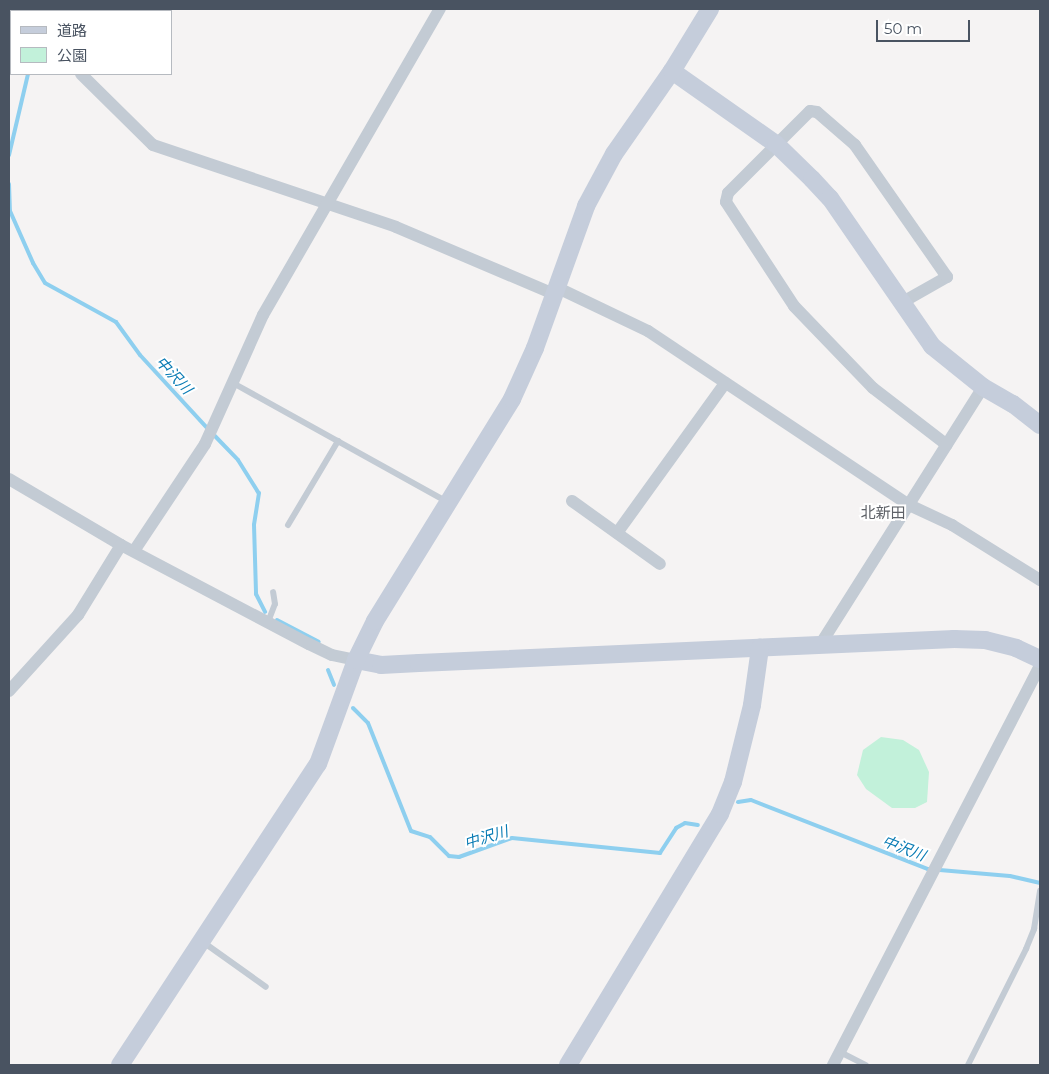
<!DOCTYPE html>
<meta charset="utf-8">
<style>
body{margin:0}
#map{position:relative;width:1049px;height:1074px;overflow:hidden;background:#f5f3f3;font-family:Montserrat,"Noto Sans JP",sans-serif}
div>[style]{position:absolute}
.green>*{inset:0;background:#c2f1da}
.stream>*{height:4px;margin:-2px;padding:0 2px;transform-origin:2px;border-radius:2px;background:#8ecfef}
.lane>*{height:6px;margin:-3px;padding:0 3px;transform-origin:3px;border-radius:3px;background:#c3cbd4}
.street>*{height:12px;margin:-6px;padding:0 6px;transform-origin:6px;border-radius:6px;background:#c3cbd4}
.secondary>*{height:18px;margin:-9px;padding:0 9px;transform-origin:9px;border-radius:9px;background:#c5cddb}
span{translate:-50% -50%;white-space:nowrap;text-align:center;line-height:1.15;-webkit-text-stroke:4px #fff;paint-order:stroke}
.water-label{font-size:15px;color:#097bb4;font-style:italic}
.neighbourhood-label{font-size:15px;color:#5f6268}
.frame{position:absolute;inset:0;border:10px solid #495361;pointer-events:none}
.legend{position:absolute;left:10px;top:10px;width:162px;height:65px;box-sizing:border-box;background:#fff;border:1px solid #b6bac0;margin:0;padding:6px 9px;list-style:none;font-size:15px;color:#495361}
.legend li{display:flex;align-items:center;gap:10px;height:25px}
.legend b{width:25px;border:1px solid #b6bac0}
.scale{position:absolute;left:876px;top:20px;width:94px;height:22px;box-sizing:border-box;border:2px solid #495361;border-top:0;padding-left:6px;font-size:15px;line-height:18px;white-space:nowrap;color:#495361;-webkit-text-stroke:4px #fff;paint-order:stroke}
</style>
<div id="map">
<div class="green">
<div style="clip-path:polygon(881px 737px,903px 740px,919px 750px,929px 772px,927px 802px,915px 808px,892px 808px,866px 789px,857px 775px,863px 750px)"></div>
</div>
<div class="stream">
<div style="left:43px;top:11px;width:2px;rotate:-63deg"></div>
<div style="left:9px;top:155px;width:83px;rotate:-76.8deg"></div>
<div style="left:9px;top:184px;width:27px;rotate:88deg"></div>
<div style="left:10px;top:211px;width:57px;rotate:66.1deg"></div>
<div style="left:33px;top:263px;width:23px;rotate:59deg"></div>
<div style="left:45px;top:283px;width:81px;rotate:28.8deg"></div>
<div style="left:116px;top:322px;width:41px;rotate:54deg"></div>
<div style="left:140px;top:355px;width:100px;rotate:47.4deg"></div>
<div style="left:213px;top:434px;width:36px;rotate:46deg"></div>
<div style="left:238px;top:460px;width:39px;rotate:58deg"></div>
<div style="left:259px;top:493px;width:32px;rotate:99deg"></div>
<div style="left:254px;top:525px;width:69px;rotate:88.3deg"></div>
<div style="left:256px;top:594px;width:20px;rotate:63deg"></div>
<div style="left:277px;top:620px;width:47px;rotate:27.6deg"></div>
<div style="left:328px;top:670px;width:16px;rotate:68deg"></div>
<div style="left:353px;top:708px;width:21px;rotate:45deg"></div>
<div style="left:368px;top:723px;width:116px;rotate:68.3deg"></div>
<div style="left:411px;top:831px;width:20px;rotate:18deg"></div>
<div style="left:430px;top:837px;width:27px;rotate:45deg"></div>
<div style="left:449px;top:856px;width:10px;rotate:6deg"></div>
<div style="left:459px;top:857px;width:56px;rotate:-19.7deg"></div>
<div style="left:512px;top:838px;width:149px;rotate:5.8deg"></div>
<div style="left:660px;top:853px;width:30px;rotate:-57deg"></div>
<div style="left:676px;top:828px;width:10px;rotate:-29deg"></div>
<div style="left:685px;top:823px;width:13px;rotate:9deg"></div>
<div style="left:738px;top:802px;width:13px;rotate:-9deg"></div>
<div style="left:751px;top:800px;width:190px;rotate:21.3deg"></div>
<div style="left:928px;top:869px;width:82px;rotate:4.9deg"></div>
<div style="left:1010px;top:876px;width:31px;rotate:13deg"></div>
</div>
<div class="lane">
<div style="left:233px;top:383px;width:246px;rotate:29deg"></div>
<div style="left:288px;top:525px;width:98px;rotate:-59.2deg"></div>
<div style="left:268px;top:622px;width:19px;rotate:-69deg"></div>
<div style="left:275px;top:604px;width:12px;rotate:-99deg"></div>
<div style="left:203px;top:942px;width:77px;rotate:35.5deg"></div>
<div style="left:840px;top:1052px;width:29px;rotate:27deg"></div>
<div style="left:968px;top:1065px;width:130px;rotate:-63.4deg"></div>
<div style="left:1026px;top:949px;width:22px;rotate:-68deg"></div>
<div style="left:1034px;top:929px;width:39px;rotate:-81deg"></div>
</div>
<div class="street">
<div style="left:9px;top:56px;width:5px;rotate:-68deg"></div>
<div style="left:81px;top:74px;width:101px;rotate:44.6deg"></div>
<div style="left:153px;top:145px;width:256px;rotate:18.6deg"></div>
<div style="left:396px;top:227px;width:174px;rotate:23deg"></div>
<div style="left:558px;top:288px;width:100px;rotate:25.5deg"></div>
<div style="left:648px;top:331px;width:311px;rotate:33.7deg"></div>
<div style="left:907px;top:504px;width:50px;rotate:25deg"></div>
<div style="left:952px;top:525px;width:104px;rotate:32deg"></div>
<div style="left:901px;top:303px;width:53px;rotate:-29.5deg"></div>
<div style="left:947px;top:277px;width:161px;rotate:-124.9deg"></div>
<div style="left:855px;top:145px;width:50px;rotate:-139deg"></div>
<div style="left:817px;top:112px;width:7px;rotate:-172deg"></div>
<div style="left:810px;top:111px;width:116px;rotate:135deg"></div>
<div style="left:728px;top:193px;width:9px;rotate:103deg"></div>
<div style="left:726px;top:202px;width:124px;rotate:56.8deg"></div>
<div style="left:794px;top:306px;width:114px;rotate:46.1deg"></div>
<div style="left:873px;top:388px;width:93px;rotate:37.6deg"></div>
<div style="left:9px;top:479px;width:130px;rotate:30.5deg"></div>
<div style="left:121px;top:545px;width:212px;rotate:27.8deg"></div>
<div style="left:309px;top:644px;width:25px;rotate:26deg"></div>
<div style="left:332px;top:655px;width:25px;rotate:12deg"></div>
<div style="left:572px;top:501px;width:108px;rotate:35.6deg"></div>
<div style="left:617px;top:533px;width:185px;rotate:-54.2deg"></div>
<div style="left:134px;top:551px;width:128px;rotate:-56.4deg"></div>
<div style="left:205px;top:444px;width:141px;rotate:-65.8deg"></div>
<div style="left:263px;top:315px;width:354px;rotate:-60deg"></div>
<div style="left:820px;top:645px;width:305px;rotate:-57.7deg"></div>
<div style="left:9px;top:691px;width:103px;rotate:-47.8deg"></div>
<div style="left:78px;top:615px;width:82px;rotate:-58.4deg"></div>
<div style="left:833px;top:1065px;width:449px;rotate:-62.6deg"></div>
</div>
<div class="secondary">
<div style="left:672px;top:71px;width:127px;rotate:35.1deg"></div>
<div style="left:776px;top:144px;width:50px;rotate:44.2deg"></div>
<div style="left:812px;top:179px;width:26px;rotate:47deg"></div>
<div style="left:830px;top:198px;width:180px;rotate:55.4deg"></div>
<div style="left:932px;top:346px;width:65px;rotate:38.8deg"></div>
<div style="left:983px;top:387px;width:34px;rotate:30deg"></div>
<div style="left:1013px;top:404px;width:34px;rotate:38deg"></div>
<div style="left:356px;top:660px;width:25px;rotate:11deg"></div>
<div style="left:381px;top:665px;width:38px;rotate:-3deg"></div>
<div style="left:419px;top:663px;width:536px;rotate:-2.57deg"></div>
<div style="left:954px;top:639px;width:31px;rotate:2deg"></div>
<div style="left:985px;top:640px;width:32px;rotate:14deg"></div>
<div style="left:1016px;top:648px;width:26px;rotate:25deg"></div>
<div style="left:120px;top:1065px;width:360px;rotate:-56.7deg"></div>
<div style="left:318px;top:764px;width:111px;rotate:-69.9deg"></div>
<div style="left:356px;top:660px;width:43px;rotate:-64deg"></div>
<div style="left:375px;top:621px;width:261px;rotate:-58.3deg"></div>
<div style="left:512px;top:399px;width:56px;rotate:-65.7deg"></div>
<div style="left:535px;top:348px;width:151px;rotate:-70.2deg"></div>
<div style="left:586px;top:206px;width:59px;rotate:-61.7deg"></div>
<div style="left:614px;top:154px;width:101px;rotate:-55.1deg"></div>
<div style="left:672px;top:71px;width:73px;rotate:-58.5deg"></div>
<div style="left:568px;top:1065px;width:293px;rotate:-58.8deg"></div>
<div style="left:720px;top:814px;width:35px;rotate:-68deg"></div>
<div style="left:733px;top:782px;width:79px;rotate:-76.1deg"></div>
<div style="left:752px;top:705px;width:58px;rotate:-82deg"></div>
</div>
<div class="water-label">
<span style="left:174px;top:375px;rotate:47deg">中沢川</span>
<span style="left:486px;top:837px;rotate:-17deg">中沢川</span>
<span style="left:904px;top:848px;rotate:21deg">中沢川</span>
</div>
<div class="neighbourhood-label">
<span style="left:883px;top:513px">北新田</span>
</div>
<div class="frame"></div>
<ul class="legend">
<li><b style="height:6px;background:#c5cddb"></b>道路</li>
<li><b style="height:14px;background:#c2f1da"></b>公園</li>
</ul>
<div class="scale">50 m</div>
</div>
